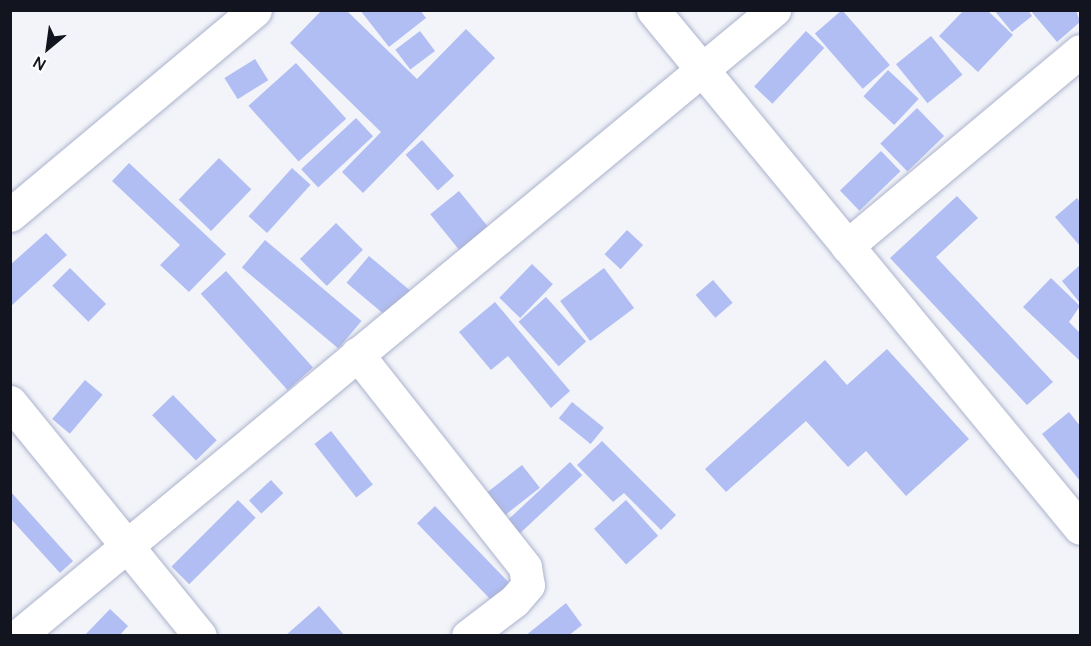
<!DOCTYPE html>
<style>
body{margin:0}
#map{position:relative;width:1091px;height:646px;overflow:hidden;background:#f2f4f9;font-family:Manrope,sans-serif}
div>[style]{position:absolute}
.building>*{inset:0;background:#b1bef3;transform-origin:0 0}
.roads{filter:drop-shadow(0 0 2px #abb2cd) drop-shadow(0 0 2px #abb2cd)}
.street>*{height:33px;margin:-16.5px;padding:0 16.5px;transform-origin:16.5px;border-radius:16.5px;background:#fff}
.secondary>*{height:33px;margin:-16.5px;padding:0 16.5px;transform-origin:16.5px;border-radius:16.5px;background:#fff}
span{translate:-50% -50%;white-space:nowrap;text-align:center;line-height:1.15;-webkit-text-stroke:5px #fff;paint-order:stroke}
.frame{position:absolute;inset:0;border:12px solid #12151f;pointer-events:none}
.north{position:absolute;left:18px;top:18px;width:60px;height:60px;-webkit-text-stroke:4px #fff;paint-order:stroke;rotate:209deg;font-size:16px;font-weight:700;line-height:24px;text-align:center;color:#12151f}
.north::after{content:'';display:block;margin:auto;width:21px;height:27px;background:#12151f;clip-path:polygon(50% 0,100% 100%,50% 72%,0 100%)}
</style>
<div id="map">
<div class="building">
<div style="clip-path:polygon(322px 10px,346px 10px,417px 79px,466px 29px,495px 58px,363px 193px,342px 172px,381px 132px,290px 43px)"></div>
<div style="clip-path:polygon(360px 10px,420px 10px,426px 18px,389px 47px)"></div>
<div style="left:842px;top:10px;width:73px;height:36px;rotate:49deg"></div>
<div style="clip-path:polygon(964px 10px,987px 10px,1013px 35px,978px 72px,939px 36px)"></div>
<div style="clip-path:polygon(994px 10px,1028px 10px,1032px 16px,1012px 32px)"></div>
<div style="clip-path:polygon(1030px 10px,1076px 10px,1080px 22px,1057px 42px)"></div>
<div style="left:420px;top:31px;width:25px;height:31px;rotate:53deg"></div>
<div style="left:806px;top:31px;width:25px;height:76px;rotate:43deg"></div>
<div style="left:931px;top:36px;width:50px;height:45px;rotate:51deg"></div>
<div style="left:255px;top:59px;width:25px;height:36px;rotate:58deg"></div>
<div style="left:296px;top:63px;width:75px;height:64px;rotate:48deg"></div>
<div style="left:888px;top:70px;width:42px;height:36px;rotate:43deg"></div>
<div style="left:917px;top:108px;width:39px;height:51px;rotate:46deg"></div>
<div style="left:356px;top:118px;width:25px;height:75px;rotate:47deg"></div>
<div style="left:422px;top:140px;width:48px;height:22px;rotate:48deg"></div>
<div style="left:881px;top:151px;width:28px;height:57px;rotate:46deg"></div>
<div style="left:219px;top:158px;width:45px;height:58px;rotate:44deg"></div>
<div style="clip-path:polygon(129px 163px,226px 254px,189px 292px,160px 265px,180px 245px,112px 181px)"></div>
<div style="left:292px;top:168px;width:25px;height:65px;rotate:42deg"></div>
<div style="left:459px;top:191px;width:48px;height:37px;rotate:51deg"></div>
<div style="clip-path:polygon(957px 196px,978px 218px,936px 257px,1053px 382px,1027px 405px,890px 258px)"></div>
<div style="clip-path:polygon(1077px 198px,1080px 202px,1080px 246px,1055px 217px)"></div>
<div style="left:336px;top:223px;width:38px;height:51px;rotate:45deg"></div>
<div style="left:627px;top:230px;width:22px;height:33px;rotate:43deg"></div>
<div style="clip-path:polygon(46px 233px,67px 255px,10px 307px,10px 265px)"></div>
<div style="left:265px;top:240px;width:126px;height:36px;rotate:40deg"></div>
<div style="left:369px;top:256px;width:54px;height:35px;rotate:40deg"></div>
<div style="left:532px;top:264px;width:29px;height:47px;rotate:44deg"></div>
<div style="clip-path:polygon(1080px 265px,1080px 303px,1062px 281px)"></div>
<div style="left:70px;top:268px;width:51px;height:25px;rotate:45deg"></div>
<div style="left:604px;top:268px;width:50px;height:55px;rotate:53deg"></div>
<div style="left:226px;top:271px;width:130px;height:34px;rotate:48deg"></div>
<div style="clip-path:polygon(1051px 278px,1080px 306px,1069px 322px,1080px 333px,1080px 361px,1023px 307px)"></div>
<div style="left:713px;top:280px;width:30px;height:23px;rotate:49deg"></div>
<div style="left:546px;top:297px;width:60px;height:37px;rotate:48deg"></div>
<div style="clip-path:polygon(495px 302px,570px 391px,551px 408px,508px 356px,491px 370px,459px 332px)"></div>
<div style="clip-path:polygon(887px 349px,969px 439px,906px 496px,866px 451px,848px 467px,806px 421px,726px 492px,705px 469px,825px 360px,847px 385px)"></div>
<div style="left:85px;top:380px;width:23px;height:51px;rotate:40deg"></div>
<div style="left:173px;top:395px;width:63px;height:29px;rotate:46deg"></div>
<div style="left:572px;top:402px;width:41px;height:21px;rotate:39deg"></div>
<div style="clip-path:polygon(1069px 412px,1080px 426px,1080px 481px,1042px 434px)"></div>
<div style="left:331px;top:431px;width:68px;height:21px;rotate:52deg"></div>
<div style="clip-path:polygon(602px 441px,676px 515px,661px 530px,624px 493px,613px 502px,577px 465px)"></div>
<div style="left:570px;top:462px;width:18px;height:91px;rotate:47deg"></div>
<div style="left:522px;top:465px;width:29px;height:51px;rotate:52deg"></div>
<div style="left:271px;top:480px;width:18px;height:30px;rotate:47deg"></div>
<div style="clip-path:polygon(10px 491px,73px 561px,60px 573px,10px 518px)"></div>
<div style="left:238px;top:500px;width:25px;height:94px;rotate:45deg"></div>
<div style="left:626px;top:500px;width:48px;height:43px;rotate:48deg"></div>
<div style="left:435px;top:506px;width:108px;height:25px;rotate:46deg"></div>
<div style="clip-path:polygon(566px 603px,582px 625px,568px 636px,525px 636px)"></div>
<div style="clip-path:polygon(319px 606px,345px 636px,285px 636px)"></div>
<div style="clip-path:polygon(110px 609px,128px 626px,119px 636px,84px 636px)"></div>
</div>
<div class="roads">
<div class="street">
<div style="left:10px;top:215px;width:319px;rotate:-39.9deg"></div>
<div style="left:847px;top:246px;width:304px;rotate:-39.9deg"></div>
<div style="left:357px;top:354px;width:271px;rotate:51.7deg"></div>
<div style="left:525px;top:567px;width:18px;rotate:81deg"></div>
<div style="left:528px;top:585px;width:21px;rotate:131deg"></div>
<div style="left:514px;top:601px;width:58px;rotate:142.7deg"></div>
<div style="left:10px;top:402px;width:301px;rotate:50.9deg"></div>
<div style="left:18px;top:636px;width:982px;rotate:-39.63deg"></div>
</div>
<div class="secondary">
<div style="left:653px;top:10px;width:671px;rotate:50.5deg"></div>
</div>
</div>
<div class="frame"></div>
<div class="north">N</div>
</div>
